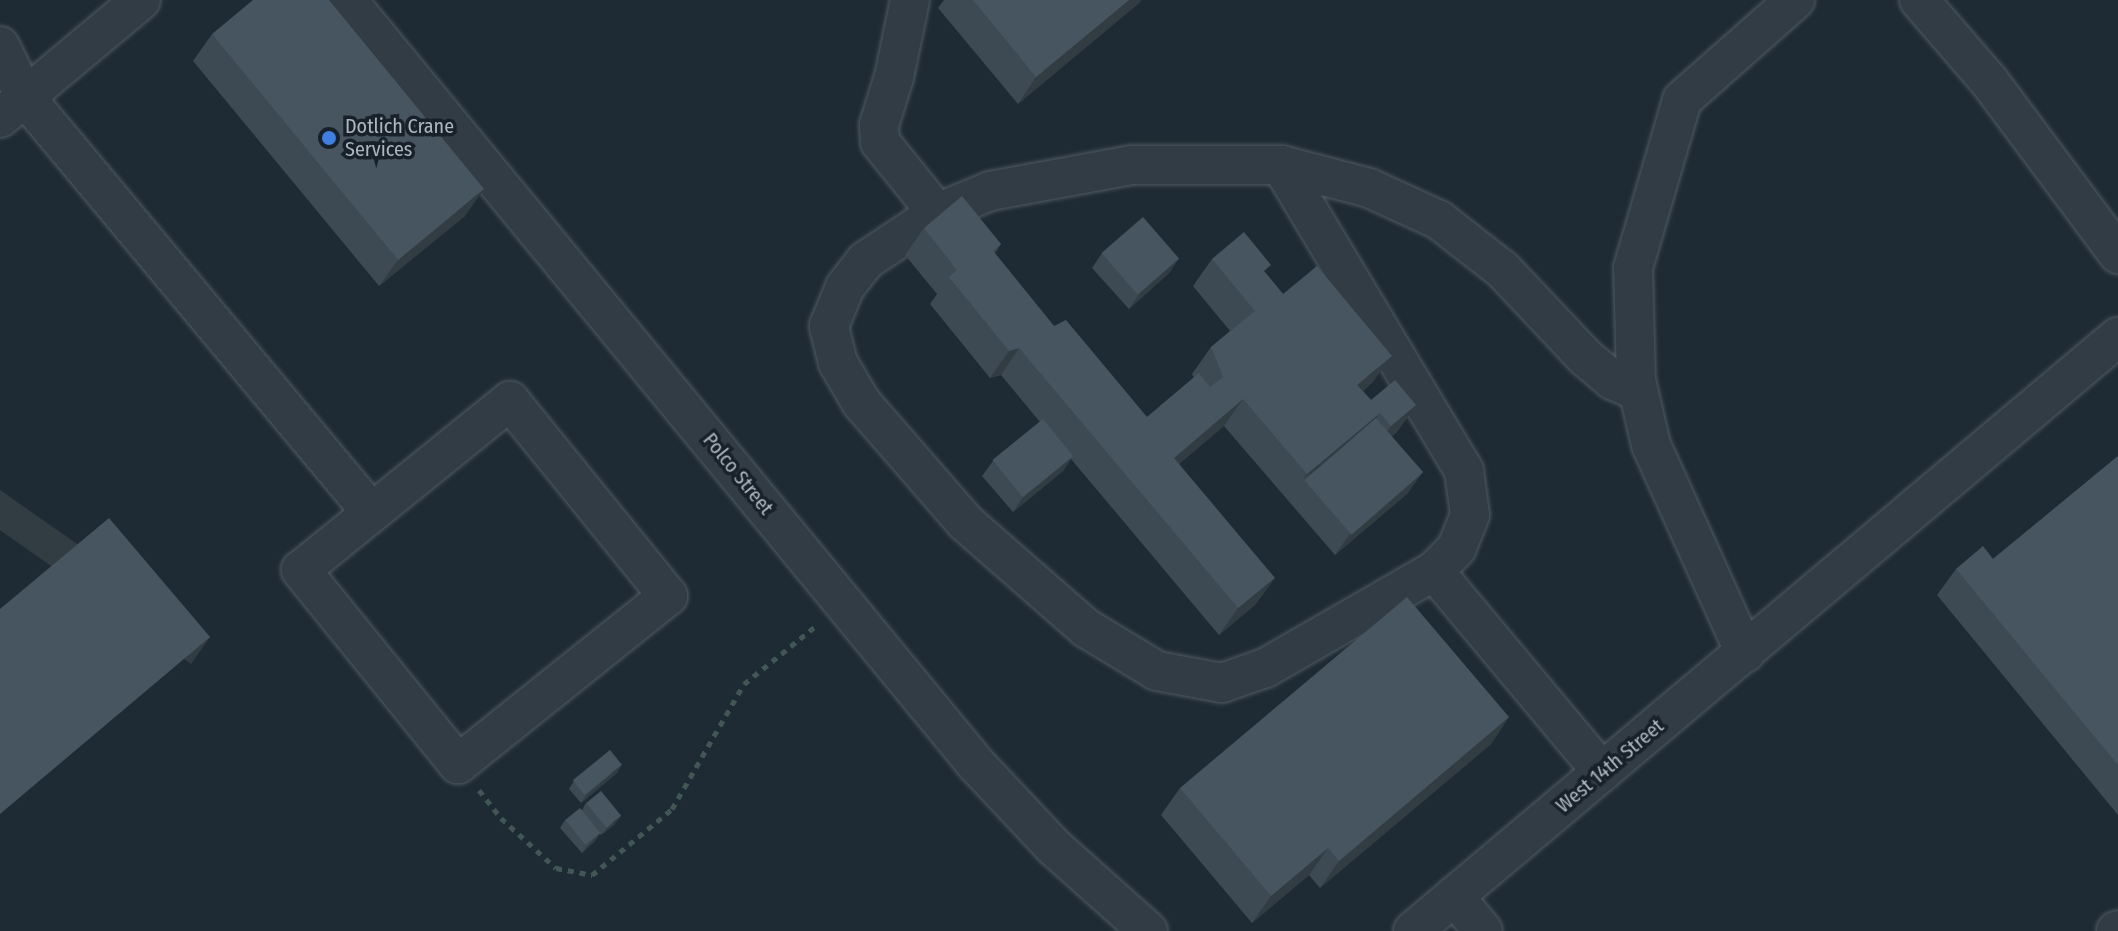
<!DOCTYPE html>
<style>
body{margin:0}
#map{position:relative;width:2118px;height:931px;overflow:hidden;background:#1f2b34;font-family:"Fira Sans Condensed",sans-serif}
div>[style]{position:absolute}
.path>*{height:5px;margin-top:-2.5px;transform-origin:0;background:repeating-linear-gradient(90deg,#425655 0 6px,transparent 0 12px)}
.roads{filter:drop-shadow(0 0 2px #505a63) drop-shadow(0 0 2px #505a63)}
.minor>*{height:38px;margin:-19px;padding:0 19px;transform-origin:19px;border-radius:19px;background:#323c45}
.wall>*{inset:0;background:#3d4953}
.shaded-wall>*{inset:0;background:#323c43;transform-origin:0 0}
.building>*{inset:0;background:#475560;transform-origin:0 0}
.dots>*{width:22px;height:22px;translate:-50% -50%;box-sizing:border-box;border:4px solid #182129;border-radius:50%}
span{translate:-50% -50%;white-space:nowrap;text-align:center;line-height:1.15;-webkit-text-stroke:7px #182129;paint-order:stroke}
.poi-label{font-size:20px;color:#acb7c2}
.left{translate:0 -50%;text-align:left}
.street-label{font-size:20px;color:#acb7c2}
</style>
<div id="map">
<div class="path">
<div style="left:479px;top:790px;width:36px;rotate:52deg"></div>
<div style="left:501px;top:818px;width:74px;rotate:42.3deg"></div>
<div style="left:556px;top:868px;width:37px;rotate:11deg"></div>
<div style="left:592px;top:875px;width:104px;rotate:-39.5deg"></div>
<div style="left:672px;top:809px;width:144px;rotate:-60.1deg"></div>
<div style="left:744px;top:684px;width:95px;rotate:-39deg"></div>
</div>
<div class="roads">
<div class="minor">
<div style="left:347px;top:0;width:990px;rotate:50.54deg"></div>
<div style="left:976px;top:764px;width:114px;rotate:46.8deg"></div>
<div style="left:1054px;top:847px;width:126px;rotate:41.8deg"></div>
<div style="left:910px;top:0;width:79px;rotate:101.7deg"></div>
<div style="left:894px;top:77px;width:50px;rotate:107.4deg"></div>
<div style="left:879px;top:125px;width:17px;rotate:87deg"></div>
<div style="left:880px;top:142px;width:91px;rotate:51.2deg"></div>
<div style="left:1919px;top:0;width:107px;rotate:49.2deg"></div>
<div style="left:1989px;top:81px;width:216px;rotate:53.3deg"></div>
<div style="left:0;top:46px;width:57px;rotate:63.9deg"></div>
<div style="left:25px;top:97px;width:151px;rotate:-39.9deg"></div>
<div style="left:0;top:118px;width:33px;rotate:-40deg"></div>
<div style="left:25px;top:97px;width:540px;rotate:50.18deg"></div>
<div style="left:1281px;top:165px;width:357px;rotate:59.1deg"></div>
<div style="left:1464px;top:471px;width:44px;rotate:82.2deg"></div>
<div style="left:1470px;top:515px;width:35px;rotate:112deg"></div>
<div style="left:1457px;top:548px;width:33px;rotate:135deg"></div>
<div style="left:1434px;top:571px;width:195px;rotate:150.1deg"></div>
<div style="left:1265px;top:668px;width:46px;rotate:160.8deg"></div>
<div style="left:1222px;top:683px;width:66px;rotate:-169.5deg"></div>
<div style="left:1157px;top:671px;width:83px;rotate:-148.8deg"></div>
<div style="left:1086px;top:628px;width:159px;rotate:-138.8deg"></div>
<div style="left:966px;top:523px;width:160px;rotate:-131deg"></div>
<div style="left:861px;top:402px;width:45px;rotate:-120.5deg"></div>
<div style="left:838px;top:363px;width:38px;rotate:-104deg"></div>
<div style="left:829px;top:326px;width:42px;rotate:-67.7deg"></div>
<div style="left:845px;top:287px;width:33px;rotate:-52deg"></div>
<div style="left:865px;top:261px;width:87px;rotate:-33.7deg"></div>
<div style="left:937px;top:213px;width:57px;rotate:-22.5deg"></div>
<div style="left:990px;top:191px;width:144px;rotate:-10.4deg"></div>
<div style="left:1132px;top:165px;width:149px"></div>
<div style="left:1281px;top:165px;width:91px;rotate:14.6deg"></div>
<div style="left:1369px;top:188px;width:77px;rotate:24.6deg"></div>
<div style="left:1439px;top:220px;width:81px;rotate:38deg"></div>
<div style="left:1503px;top:270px;width:120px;rotate:46.7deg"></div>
<div style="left:1585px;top:357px;width:35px;rotate:40deg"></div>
<div style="left:1612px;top:380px;width:28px;rotate:23deg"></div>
<div style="left:510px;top:401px;width:251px;rotate:51deg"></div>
<div style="left:668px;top:596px;width:269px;rotate:141.3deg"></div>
<div style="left:458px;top:764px;width:250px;rotate:-129deg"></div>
<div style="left:301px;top:570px;width:269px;rotate:-39deg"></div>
<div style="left:1434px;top:571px;width:262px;rotate:50.1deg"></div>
<div style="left:1745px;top:653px;width:228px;rotate:-114.3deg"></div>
<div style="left:1651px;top:445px;width:67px;rotate:-103deg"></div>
<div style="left:1636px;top:380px;width:112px;rotate:-91.5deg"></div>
<div style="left:1633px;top:268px;width:175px;rotate:-73.7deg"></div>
<div style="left:1682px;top:100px;width:151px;rotate:-41.5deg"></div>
<div style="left:1454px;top:896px;width:45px;rotate:50.4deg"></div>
<div style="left:1413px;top:931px;width:922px;rotate:-40.12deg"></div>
<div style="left:2116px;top:931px;width:2px;rotate:-27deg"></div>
</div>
</div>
<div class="wall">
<div style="clip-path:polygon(944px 0,1141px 0,1139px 3px,1018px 104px,938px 8px)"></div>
<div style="clip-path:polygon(212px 34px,465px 216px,379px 286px,193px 61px)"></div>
<div style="clip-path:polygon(924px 228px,1001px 244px,995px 253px,1054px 326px,1147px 417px,1194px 378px,1192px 374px,1211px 347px,1230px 331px,1193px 286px,1212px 259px,1266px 273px,1283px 294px,1373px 382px,1363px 391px,1371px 400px,1416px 405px,1397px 432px,1392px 436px,1408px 493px,1335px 555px,1224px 426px,1179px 464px,1256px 604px,1219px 635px,1071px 459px,1063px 471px,1013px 512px,982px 476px,993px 461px,1040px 422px,1001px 375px,990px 378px,930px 304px,937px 294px,905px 255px)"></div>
<div style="clip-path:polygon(1102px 253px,1179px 258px,1169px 273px,1129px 309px,1092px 268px)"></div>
<div style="clip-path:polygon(2118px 456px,2118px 815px,1937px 595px,1956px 569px,1993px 559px)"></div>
<div style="clip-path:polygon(1509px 717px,1491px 744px,1320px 888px,1309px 875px,1252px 923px,1161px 815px,1180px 788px)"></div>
<div style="clip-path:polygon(617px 773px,581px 803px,569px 789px,574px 781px)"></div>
<div style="clip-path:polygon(586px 803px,615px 824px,601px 835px,600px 834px,595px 841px,582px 853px,560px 828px,565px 820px,582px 810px)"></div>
</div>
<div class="shaded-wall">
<div style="clip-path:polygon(1129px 0,1141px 0,1139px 3px,1018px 104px,1036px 77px)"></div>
<div style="clip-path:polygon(484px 189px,465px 216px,379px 286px,398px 260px)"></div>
<div style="clip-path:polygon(1179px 258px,1169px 273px,1129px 309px,1139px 294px)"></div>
<div style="clip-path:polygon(1019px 348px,1001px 375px,990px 378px,1009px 351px)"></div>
<div style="clip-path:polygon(1392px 356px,1373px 382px,1338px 412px,1357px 385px)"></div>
<div style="clip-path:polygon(1243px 399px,1224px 426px,1155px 484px,1174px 458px)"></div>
<div style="clip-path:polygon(1416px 405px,1397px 432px,1372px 453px,1391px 426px)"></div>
<div style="clip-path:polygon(1380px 413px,1361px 440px,1303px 479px,1307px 474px)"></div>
<div style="clip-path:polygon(1073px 456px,1063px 471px,1013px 512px,1023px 497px)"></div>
<div style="clip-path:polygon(1423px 472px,1408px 493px,1335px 555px,1350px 534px)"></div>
<div style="clip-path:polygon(1275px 578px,1256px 604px,1219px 635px,1238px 608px)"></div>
<div style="left:210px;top:637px;width:33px;height:275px;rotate:125deg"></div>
<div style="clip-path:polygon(1509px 717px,1491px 744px,1320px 888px,1339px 861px)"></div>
<div style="clip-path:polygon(622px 765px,617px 773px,581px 803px,586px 795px)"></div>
<div style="clip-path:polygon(621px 816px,615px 824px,601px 835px,607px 828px)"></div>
<div style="clip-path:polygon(600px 833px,595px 841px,582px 853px,587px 846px)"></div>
<div style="clip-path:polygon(1328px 848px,1309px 875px,1252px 923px,1271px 896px)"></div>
</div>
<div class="building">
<div style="clip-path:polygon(253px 0,329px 0,484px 189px,398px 260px,212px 34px)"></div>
<div style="clip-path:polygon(973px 0,1129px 0,1036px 77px)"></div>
<div style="clip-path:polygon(962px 196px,1001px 244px,993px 251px,1054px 326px,1066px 320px,1147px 417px,1199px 373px,1210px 387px,1223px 377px,1211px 347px,1255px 311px,1212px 259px,1244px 232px,1271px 265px,1264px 271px,1283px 294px,1317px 266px,1392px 356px,1357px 385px,1371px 400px,1395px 380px,1416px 405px,1391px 426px,1380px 413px,1307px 474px,1243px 399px,1174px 458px,1275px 578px,1238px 608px,1019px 348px,1009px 351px,949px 277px,957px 270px,924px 228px)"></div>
<div style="left:1143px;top:217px;width:55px;height:55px;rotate:49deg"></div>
<div style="left:1376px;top:418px;width:72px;height:95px;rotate:49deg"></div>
<div style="left:1043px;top:419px;width:48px;height:65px;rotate:51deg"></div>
<div style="clip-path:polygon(2118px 456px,2118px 765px,1956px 569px,1983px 546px,1993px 559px)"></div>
<div style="clip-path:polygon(109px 518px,210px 637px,0 814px,0 609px)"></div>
<div style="clip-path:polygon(1407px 597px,1509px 717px,1339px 861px,1328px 848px,1271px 896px,1180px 788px)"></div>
<div style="left:610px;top:750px;width:19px;height:48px;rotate:51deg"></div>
<div style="left:601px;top:791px;width:32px;height:19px;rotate:51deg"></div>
<div style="left:580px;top:808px;width:32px;height:19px;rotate:51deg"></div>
</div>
<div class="dots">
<div style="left:329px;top:138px;background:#3f7fe0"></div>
</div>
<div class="poi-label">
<span class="left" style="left:345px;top:138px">Dotlich Crane<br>Services</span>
</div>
<div class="street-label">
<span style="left:738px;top:474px;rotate:51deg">Polco Street</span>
<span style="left:1610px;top:766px;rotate:-40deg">West 14th Street</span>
</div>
</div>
